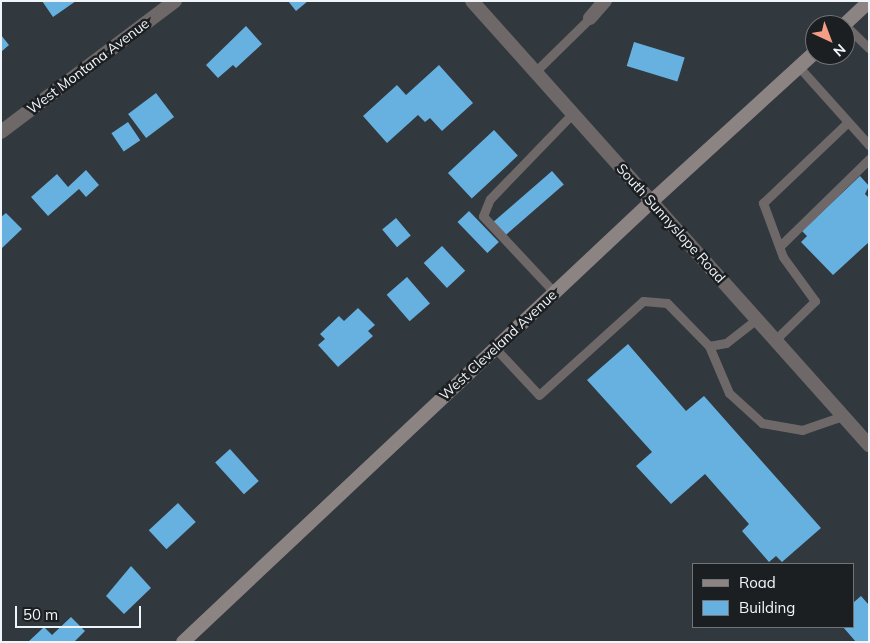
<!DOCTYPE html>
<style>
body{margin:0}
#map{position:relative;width:870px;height:643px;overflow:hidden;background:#31383e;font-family:Mulish,sans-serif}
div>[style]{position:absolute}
.building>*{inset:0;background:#67b1e0;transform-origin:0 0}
.service>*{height:9px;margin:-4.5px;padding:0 4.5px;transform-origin:4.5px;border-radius:4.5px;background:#6e6968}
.minor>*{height:14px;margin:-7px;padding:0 7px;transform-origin:7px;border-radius:7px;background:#6e6968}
.tertiary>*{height:14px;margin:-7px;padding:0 7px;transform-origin:7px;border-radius:7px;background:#6e6968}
.secondary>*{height:14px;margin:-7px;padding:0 7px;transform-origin:7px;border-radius:7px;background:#8c8482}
span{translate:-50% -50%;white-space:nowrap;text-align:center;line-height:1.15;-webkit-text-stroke:5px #1c1f22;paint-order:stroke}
.street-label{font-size:14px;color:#f0f5f9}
.frame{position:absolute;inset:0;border:2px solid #f0f5f9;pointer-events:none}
.legend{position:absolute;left:692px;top:563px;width:162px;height:65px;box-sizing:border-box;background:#1c1f22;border:1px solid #717578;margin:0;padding:6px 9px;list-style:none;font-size:15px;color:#f0f5f9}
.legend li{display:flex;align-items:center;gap:10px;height:25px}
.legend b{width:25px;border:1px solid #717578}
.north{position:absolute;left:805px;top:15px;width:50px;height:50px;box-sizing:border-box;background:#1c1f22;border:1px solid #717578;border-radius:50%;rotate:137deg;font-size:14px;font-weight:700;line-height:20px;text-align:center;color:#f0f5f9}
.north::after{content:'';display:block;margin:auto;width:18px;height:22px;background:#f49e87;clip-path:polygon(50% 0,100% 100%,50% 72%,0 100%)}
.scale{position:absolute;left:15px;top:606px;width:126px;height:22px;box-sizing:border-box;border:2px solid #f0f5f9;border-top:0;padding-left:6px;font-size:15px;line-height:18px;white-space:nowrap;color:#f0f5f9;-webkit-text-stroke:4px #1c1f22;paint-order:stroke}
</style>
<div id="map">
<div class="building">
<div style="clip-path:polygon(42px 1px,76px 1px,53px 17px)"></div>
<div style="clip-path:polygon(288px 1px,308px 1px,296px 11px)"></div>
<div style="clip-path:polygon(246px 26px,262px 44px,236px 68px,233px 65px,218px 78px,206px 65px)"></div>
<div style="clip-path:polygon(1px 35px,9px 45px,1px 52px)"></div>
<div style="left:634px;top:42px;width:53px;height:25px;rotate:17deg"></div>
<div style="clip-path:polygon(439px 65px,473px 103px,442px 131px,430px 118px,425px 122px,418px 115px,387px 143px,363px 116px,397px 85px,406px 95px)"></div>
<div style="left:156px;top:93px;width:30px;height:35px;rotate:53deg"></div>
<div style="left:128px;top:122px;width:22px;height:20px;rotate:56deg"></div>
<div style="left:494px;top:130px;width:35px;height:63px;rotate:47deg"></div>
<div style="clip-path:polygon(86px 170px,99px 185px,86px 197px,79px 189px,48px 216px,31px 197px,57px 174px,68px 187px)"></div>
<div style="left:552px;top:171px;width:18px;height:79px;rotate:49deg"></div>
<div style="clip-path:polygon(860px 176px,869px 186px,865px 194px,869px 198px,869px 242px,833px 275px,801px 242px,807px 236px,802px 231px)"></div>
<div style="left:469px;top:211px;width:43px;height:16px;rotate:46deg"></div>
<div style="clip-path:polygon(6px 213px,22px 229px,1px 249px,1px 217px)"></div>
<div style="left:396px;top:218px;width:23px;height:18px;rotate:50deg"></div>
<div style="left:442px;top:246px;width:34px;height:25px;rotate:47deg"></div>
<div style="left:407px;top:277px;width:35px;height:27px;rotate:49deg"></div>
<div style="clip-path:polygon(358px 308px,375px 325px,368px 331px,373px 336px,338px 367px,318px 345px,325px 339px,320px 334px,339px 316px,344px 321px)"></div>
<div style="clip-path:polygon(628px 344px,686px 411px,704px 396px,821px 528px,782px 562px,776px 556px,769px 562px,742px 531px,749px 524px,705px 474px,671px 504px,636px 466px,652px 452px,587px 380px)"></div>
<div style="left:230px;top:449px;width:43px;height:20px;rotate:48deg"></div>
<div style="left:178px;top:503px;width:26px;height:40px;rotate:47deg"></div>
<div style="clip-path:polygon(131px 566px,151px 588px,124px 614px,106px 596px)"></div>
<div style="clip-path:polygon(861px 596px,869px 605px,869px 642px,856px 642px,843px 627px,854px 627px,854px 602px)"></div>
<div style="clip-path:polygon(71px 617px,85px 631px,74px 642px,28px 642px,44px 627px,52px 635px)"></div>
</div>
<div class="service">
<div style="left:845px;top:25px;width:33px;rotate:44deg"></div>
<div style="left:799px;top:67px;width:105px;rotate:48.1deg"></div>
<div style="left:536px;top:71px;width:76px;rotate:-44.5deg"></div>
<div style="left:781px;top:245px;width:123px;rotate:-44.3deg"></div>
<div style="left:554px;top:292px;width:104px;rotate:-133.1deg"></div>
<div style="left:483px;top:216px;width:18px;rotate:-68deg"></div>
<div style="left:490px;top:199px;width:120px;rotate:-46deg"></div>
<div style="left:775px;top:340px;width:56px;rotate:-44.3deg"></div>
<div style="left:815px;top:301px;width:54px;rotate:-126deg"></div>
<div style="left:783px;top:257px;width:58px;rotate:-110.3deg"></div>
<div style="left:763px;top:203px;width:117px;rotate:-43.6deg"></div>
<div style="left:709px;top:346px;width:51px;rotate:66.9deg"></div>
<div style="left:729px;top:393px;width:45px;rotate:42.3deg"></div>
<div style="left:762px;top:423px;width:41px;rotate:9.9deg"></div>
<div style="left:802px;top:430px;width:43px;rotate:-18.9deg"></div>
<div style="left:495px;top:348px;width:64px;rotate:46.9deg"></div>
<div style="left:539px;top:395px;width:140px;rotate:-42.1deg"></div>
<div style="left:643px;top:301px;width:24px;rotate:5deg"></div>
<div style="left:667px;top:303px;width:60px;rotate:45.7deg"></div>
<div style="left:709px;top:346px;width:17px;rotate:-10deg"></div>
<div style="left:726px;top:343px;width:39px;rotate:-38deg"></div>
</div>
<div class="minor">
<div style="left:590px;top:18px;width:23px;rotate:-49deg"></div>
<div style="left:1px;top:132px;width:218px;rotate:-37deg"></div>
</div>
<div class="tertiary">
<div style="left:472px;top:1px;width:596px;rotate:48.2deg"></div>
</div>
<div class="secondary">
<div style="left:844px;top:25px;width:34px;rotate:-43deg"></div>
<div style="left:183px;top:642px;width:644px;rotate:-43.24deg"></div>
<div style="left:652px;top:201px;width:221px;rotate:-42.4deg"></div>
</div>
<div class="street-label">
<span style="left:88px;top:66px;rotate:-37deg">West Montana Avenue</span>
<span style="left:671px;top:223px;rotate:48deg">South Sunnyslope Road</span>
<span style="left:498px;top:345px;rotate:-43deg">West Cleveland Avenue</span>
</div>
<div class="frame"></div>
<ul class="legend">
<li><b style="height:6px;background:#8c8482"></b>Road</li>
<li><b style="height:14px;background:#67b1e0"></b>Building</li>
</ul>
<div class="north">N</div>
<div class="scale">50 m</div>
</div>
